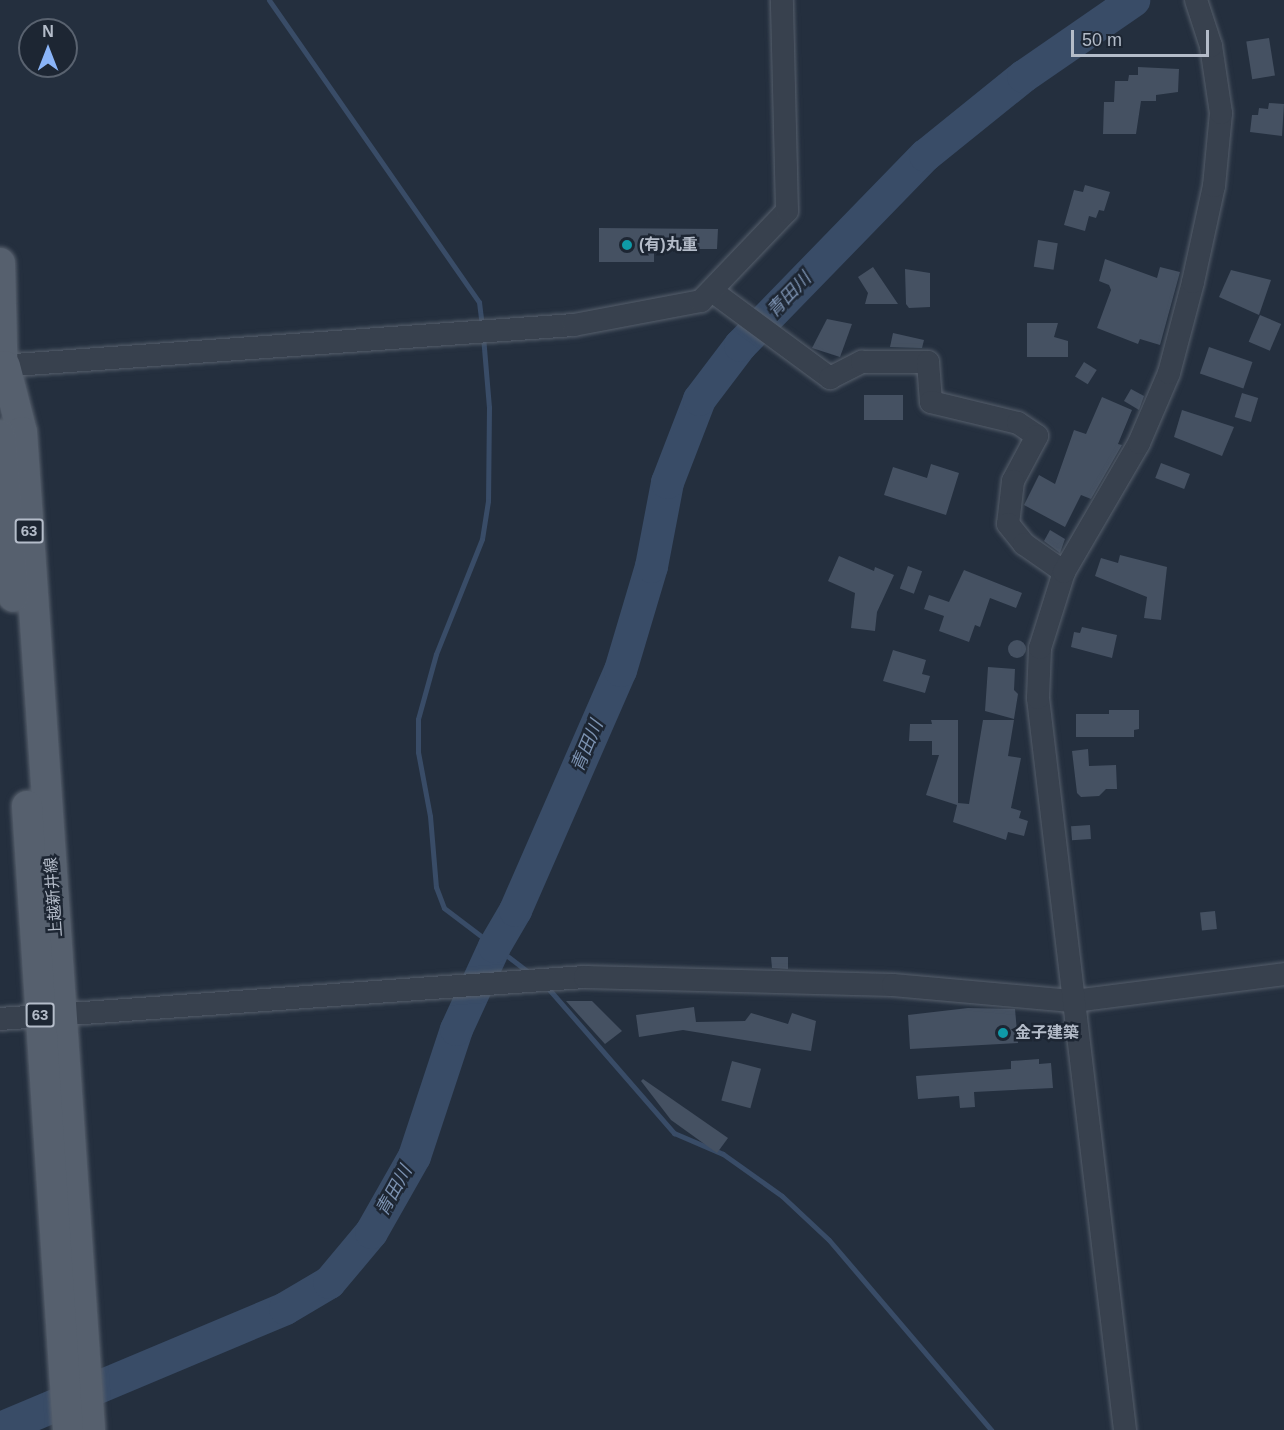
<!DOCTYPE html>
<meta charset="utf-8">
<style>
body{margin:0}
#map{position:relative;width:1284px;height:1430px;overflow:hidden;background:#242f3e;font-family:Helvetica,"Noto Sans JP",sans-serif}
div>[style]{position:absolute}
.stream>*{height:5px;margin:-2.5px;padding:0 2.5px;transform-origin:2.5px;border-radius:2.5px;background:#394c67}
.river>*{height:33px;margin:-16.5px;padding:0 16.5px;transform-origin:16.5px;border-radius:16.5px;background:#394c67}
.building>*{inset:0;background:#455162;transform-origin:0 0}
.round{border-radius:50%}
.roads{filter:drop-shadow(0 0 2px #565f6c) drop-shadow(0 0 2px #565f6c)}
.minor>*{height:22px;margin:-11px;padding:0 11px;transform-origin:11px;border-radius:11px;background:#38414e}
.major>*{height:30px;margin:-15px;padding:0 15px;transform-origin:15px;border-radius:15px;background:#56606e}
.dots>*{width:16px;height:16px;translate:-50% -50%;box-sizing:border-box;border:3px solid #1d2633;border-radius:50%}
span{translate:-50% -50%;white-space:nowrap;text-align:center;line-height:1.15;-webkit-text-stroke:5px #1d2633;paint-order:stroke}
.shield-label span{padding:2px 4px;background:#1d2633;border:2px solid;border-radius:4px;-webkit-text-stroke-width:0}
.shield-label{font-size:15px;color:#b4bcc9;font-weight:700}
.poi-label{font-size:16px;color:#b4bcc9;font-weight:700}
.left{translate:0 -50%;text-align:left}
.street-label{font-size:16px;color:#b4bcc9}
.water-label{font-size:18px;color:#7c92b1;font-style:italic}
.north{position:absolute;left:18px;top:18px;width:60px;height:60px;box-sizing:border-box;background:#1d2633;border:2px solid #59626f;border-radius:50%;rotate:0deg;font-size:16px;font-weight:700;line-height:24px;text-align:center;color:#b4bcc9}
.north::after{content:'';display:block;margin:auto;width:21px;height:27px;background:#8ab4f8;clip-path:polygon(50% 0,100% 100%,50% 72%,0 100%)}
.scale{position:absolute;left:1071px;top:30px;width:138px;height:27px;box-sizing:border-box;border:3px solid #b4bcc9;border-top:0;padding-left:8px;font-size:18px;line-height:21px;white-space:nowrap;color:#b4bcc9;-webkit-text-stroke:4px #1d2633;paint-order:stroke}
</style>
<div id="map">
<div class="stream">
<div style="left:269px;top:0;width:368px;rotate:55.2deg"></div>
<div style="left:479px;top:302px;width:25px;rotate:83deg"></div>
<div style="left:483px;top:336px;width:71px;rotate:85.2deg"></div>
<div style="left:489px;top:407px;width:94px;rotate:90.6deg"></div>
<div style="left:488px;top:501px;width:38px;rotate:99deg"></div>
<div style="left:482px;top:539px;width:124px;rotate:111.8deg"></div>
<div style="left:436px;top:654px;width:67px;rotate:105.5deg"></div>
<div style="left:418px;top:719px;width:33px;rotate:90deg"></div>
<div style="left:418px;top:752px;width:65px;rotate:79.4deg"></div>
<div style="left:430px;top:816px;width:71px;rotate:85.2deg"></div>
<div style="left:436px;top:887px;width:22px;rotate:69deg"></div>
<div style="left:444px;top:908px;width:109px;rotate:37.2deg"></div>
<div style="left:547px;top:987px;width:194px;rotate:49deg"></div>
<div style="left:674px;top:1133px;width:53px;rotate:23.2deg"></div>
<div style="left:723px;top:1154px;width:72px;rotate:35.4deg"></div>
<div style="left:782px;top:1196px;width:64px;rotate:43.1deg"></div>
<div style="left:829px;top:1240px;width:250px;rotate:49.5deg"></div>
</div>
<div class="river">
<div style="left:0;top:1428px;width:309px;rotate:-22.8deg"></div>
<div style="left:285px;top:1308px;width:51px;rotate:-30.6deg"></div>
<div style="left:329px;top:1282px;width:65px;rotate:-50deg"></div>
<div style="left:371px;top:1232px;width:87px;rotate:-60.5deg"></div>
<div style="left:414px;top:1156px;width:134px;rotate:-71.7deg"></div>
<div style="left:456px;top:1029px;width:91px;rotate:-65.4deg"></div>
<div style="left:494px;top:946px;width:42px;rotate:-59.7deg"></div>
<div style="left:515px;top:910px;width:262px;rotate:-66.4deg"></div>
<div style="left:620px;top:670px;width:109px;rotate:-73.4deg"></div>
<div style="left:651px;top:566px;width:86px;rotate:-79.2deg"></div>
<div style="left:667px;top:482px;width:89px;rotate:-68.9deg"></div>
<div style="left:699px;top:399px;width:68px;rotate:-52.8deg"></div>
<div style="left:740px;top:345px;width:265px;rotate:-45.8deg"></div>
<div style="left:925px;top:155px;width:126px;rotate:-38.9deg"></div>
<div style="left:1023px;top:76px;width:134px;rotate:-34.6deg"></div>
</div>
<div class="building">
<div style="left:1269px;top:38px;width:38px;height:23px;rotate:81deg"></div>
<div style="clip-path:polygon(1138px 67px,1179px 69px,1178px 92px,1156px 95px,1156px 101px,1141px 101px,1136px 134px,1103px 134px,1104px 102px,1114px 102px,1115px 81px,1128px 81px,1129px 75px,1138px 75px)"></div>
<div style="clip-path:polygon(1269px 103px,1284px 104px,1282px 136px,1250px 132px,1252px 115px,1258px 115px,1259px 108px,1268px 109px)"></div>
<div style="clip-path:polygon(1085px 185px,1110px 192px,1104px 211px,1099px 210px,1096px 218px,1089px 216px,1085px 231px,1064px 225px,1074px 190px,1083px 192px)"></div>
<div style="clip-path:polygon(599px 228px,718px 229px,717px 249px,654px 249px,654px 262px,599px 262px)"></div>
<div style="left:1038px;top:240px;width:20px;height:27px;rotate:9deg"></div>
<div style="clip-path:polygon(1105px 259px,1157px 278px,1160px 267px,1180px 272px,1160px 345px,1140px 339px,1138px 344px,1097px 328px,1111px 290px,1109px 285px,1099px 281px)"></div>
<div style="clip-path:polygon(873px 267px,898px 304px,865px 304px,868px 293px,858px 277px)"></div>
<div style="clip-path:polygon(905px 269px,930px 273px,930px 307px,909px 308px,906px 304px)"></div>
<div style="clip-path:polygon(1231px 270px,1271px 280px,1259px 315px,1219px 297px)"></div>
<div style="left:1260px;top:315px;width:23px;height:29px;rotate:23deg"></div>
<div style="clip-path:polygon(827px 319px,852px 324px,840px 357px,812px 348px)"></div>
<div style="clip-path:polygon(1027px 323px,1058px 323px,1054px 337px,1068px 341px,1068px 357px,1027px 357px)"></div>
<div style="clip-path:polygon(893px 333px,924px 340px,922px 348px,890px 347px)"></div>
<div style="left:1209px;top:347px;width:46px;height:28px;rotate:19deg"></div>
<div style="left:1084px;top:362px;width:15px;height:17px;rotate:32deg"></div>
<div style="clip-path:polygon(1131px 389px,1144px 396px,1139px 410px,1124px 401px)"></div>
<div style="left:1242px;top:393px;width:17px;height:25px;rotate:17deg"></div>
<div style="left:864px;top:395px;width:39px;height:25px"></div>
<div style="clip-path:polygon(1102px 397px,1132px 410px,1118px 444px,1122px 445px,1091px 499px,1081px 495px,1065px 527px,1024px 505px,1039px 475px,1055px 484px,1074px 430px,1086px 434px)"></div>
<div style="clip-path:polygon(1182px 410px,1234px 427px,1222px 456px,1174px 437px)"></div>
<div style="left:1161px;top:463px;width:31px;height:16px;rotate:21deg"></div>
<div style="clip-path:polygon(931px 464px,959px 473px,946px 515px,884px 495px,893px 467px,927px 478px)"></div>
<div style="clip-path:polygon(1050px 530px,1065px 539px,1060px 553px,1044px 541px)"></div>
<div style="clip-path:polygon(1120px 555px,1167px 567px,1161px 620px,1144px 618px,1147px 597px,1095px 576px,1101px 558px,1118px 563px)"></div>
<div style="clip-path:polygon(839px 556px,874px 571px,875px 567px,894px 575px,877px 612px,875px 631px,851px 628px,855px 593px,828px 581px)"></div>
<div style="left:908px;top:566px;width:15px;height:24px;rotate:20deg"></div>
<div style="clip-path:polygon(964px 570px,1022px 593px,1016px 608px,990px 598px,980px 627px,975px 625px,969px 642px,939px 631px,944px 616px,924px 609px,929px 595px,949px 602px)"></div>
<div style="clip-path:polygon(1082px 627px,1117px 635px,1112px 658px,1071px 647px,1074px 632px,1080px 633px)"></div>
<div class="round" style="left:1008px;top:640px;width:18px;height:18px"></div>
<div style="clip-path:polygon(893px 650px,926px 660px,922px 674px,930px 676px,925px 693px,883px 681px)"></div>
<div style="clip-path:polygon(988px 667px,1015px 669px,1014px 690px,1018px 694px,1014px 719px,985px 711px)"></div>
<div style="clip-path:polygon(1109px 710px,1139px 710px,1139px 729px,1134px 730px,1134px 737px,1076px 737px,1076px 714px,1109px 714px)"></div>
<div style="clip-path:polygon(931px 720px,958px 720px,958px 803px,969px 804px,983px 720px,1014px 720px,1008px 756px,1021px 758px,1011px 808px,1021px 811px,1019px 818px,1028px 821px,1024px 836px,1008px 832px,1006px 840px,953px 822px,957px 805px,926px 795px,939px 755px,932px 755px,932px 741px,909px 741px,910px 724px,932px 724px)"></div>
<div style="clip-path:polygon(1088px 749px,1089px 766px,1116px 765px,1117px 789px,1106px 789px,1099px 796px,1081px 797px,1077px 793px,1072px 751px)"></div>
<div style="left:1090px;top:825px;width:14px;height:19px;rotate:86deg"></div>
<div style="left:1215px;top:911px;width:18px;height:15px;rotate:84deg"></div>
<div style="clip-path:polygon(771px 957px,788px 957px,788px 969px,772px 968px)"></div>
<div style="clip-path:polygon(566px 1001px,592px 1001px,622px 1031px,605px 1044px)"></div>
<div style="clip-path:polygon(694px 1007px,696px 1022px,745px 1021px,751px 1013px,788px 1024px,792px 1013px,816px 1021px,811px 1051px,683px 1030px,639px 1037px,636px 1015px)"></div>
<div style="clip-path:polygon(968px 1008px,1015px 1009px,1018px 1043px,910px 1049px,908px 1015px)"></div>
<div style="clip-path:polygon(1039px 1059px,1039px 1064px,1051px 1063px,1053px 1088px,974px 1092px,975px 1107px,960px 1108px,959px 1096px,918px 1099px,916px 1076px,1011px 1069px,1011px 1061px)"></div>
<div style="left:732px;top:1061px;width:30px;height:41px;rotate:15deg"></div>
<div style="clip-path:polygon(643px 1079px,728px 1138px,717px 1153px,671px 1120px,641px 1081px)"></div>
</div>
<div class="roads">
<div class="minor">
<div style="left:712px;top:291px;width:147px;rotate:36.4deg"></div>
<div style="left:830px;top:378px;width:36px;rotate:-27deg"></div>
<div style="left:862px;top:362px;width:66px"></div>
<div style="left:928px;top:362px;width:40px;rotate:85.7deg"></div>
<div style="left:931px;top:402px;width:89px;rotate:13.6deg"></div>
<div style="left:1018px;top:423px;width:23px;rotate:34deg"></div>
<div style="left:1037px;top:436px;width:51px;rotate:118.1deg"></div>
<div style="left:1013px;top:481px;width:43px;rotate:96.6deg"></div>
<div style="left:1008px;top:524px;width:26px;rotate:51deg"></div>
<div style="left:1024px;top:544px;width:49px;rotate:35deg"></div>
<div style="left:0;top:366px;width:575px;rotate:-4.09deg"></div>
<div style="left:574px;top:325px;width:129px;rotate:-10.7deg"></div>
<div style="left:701px;top:301px;width:124px;rotate:-46.3deg"></div>
<div style="left:787px;top:211px;width:211px;rotate:-91.4deg"></div>
<div style="left:0;top:1019px;width:587px;rotate:-4.11deg"></div>
<div style="left:585px;top:977px;width:308px;rotate:1.5deg"></div>
<div style="left:893px;top:985px;width:182px;rotate:5.1deg"></div>
<div style="left:1074px;top:1001px;width:212px;rotate:-7.3deg"></div>
<div style="left:1125px;top:1430px;width:737px;rotate:-96.78deg"></div>
<div style="left:1038px;top:698px;width:50px;rotate:-87.7deg"></div>
<div style="left:1040px;top:648px;width:80px;rotate:-72.5deg"></div>
<div style="left:1064px;top:572px;width:149px;rotate:-59.8deg"></div>
<div style="left:1139px;top:443px;width:76px;rotate:-66.8deg"></div>
<div style="left:1169px;top:373px;width:94px;rotate:-75.2deg"></div>
<div style="left:1193px;top:282px;width:98px;rotate:-77.7deg"></div>
<div style="left:1214px;top:186px;width:73px;rotate:-84.5deg"></div>
<div style="left:1221px;top:113px;width:68px;rotate:-98.5deg"></div>
<div style="left:1211px;top:46px;width:48px;rotate:-108.1deg"></div>
</div>
<div class="major">
<div style="left:0;top:263px;width:123px;rotate:88.6deg"></div>
<div style="left:5px;top:366px;width:68px;rotate:75.6deg"></div>
<div style="left:22px;top:432px;width:1000px;rotate:86.1deg"></div>
<div style="left:0;top:435px;width:162px;rotate:85.4deg"></div>
<div style="left:27px;top:806px;width:625px;rotate:86.24deg"></div>
</div>
</div>
<div class="dots">
<div style="left:627px;top:245px;background:#0f9aa8"></div>
<div style="left:1003px;top:1033px;background:#0f9aa8"></div>
</div>
<div class="shield-label">
<span style="left:29px;top:531px">63</span>
<span style="left:40px;top:1015px">63</span>
</div>
<div class="poi-label">
<span class="left" style="left:639px;top:245px">(有)丸重</span>
<span class="left" style="left:1015px;top:1033px">金子建築</span>
</div>
<div class="street-label">
<span style="left:54px;top:897px;rotate:-94deg">上越新井線</span>
</div>
<div class="water-label">
<span style="left:789px;top:295px;rotate:-46deg">青田川</span>
<span style="left:587px;top:746px;rotate:-67deg">青田川</span>
<span style="left:394px;top:1191px;rotate:-61deg">青田川</span>
</div>
<div class="north">N</div>
<div class="scale">50 m</div>
</div>
